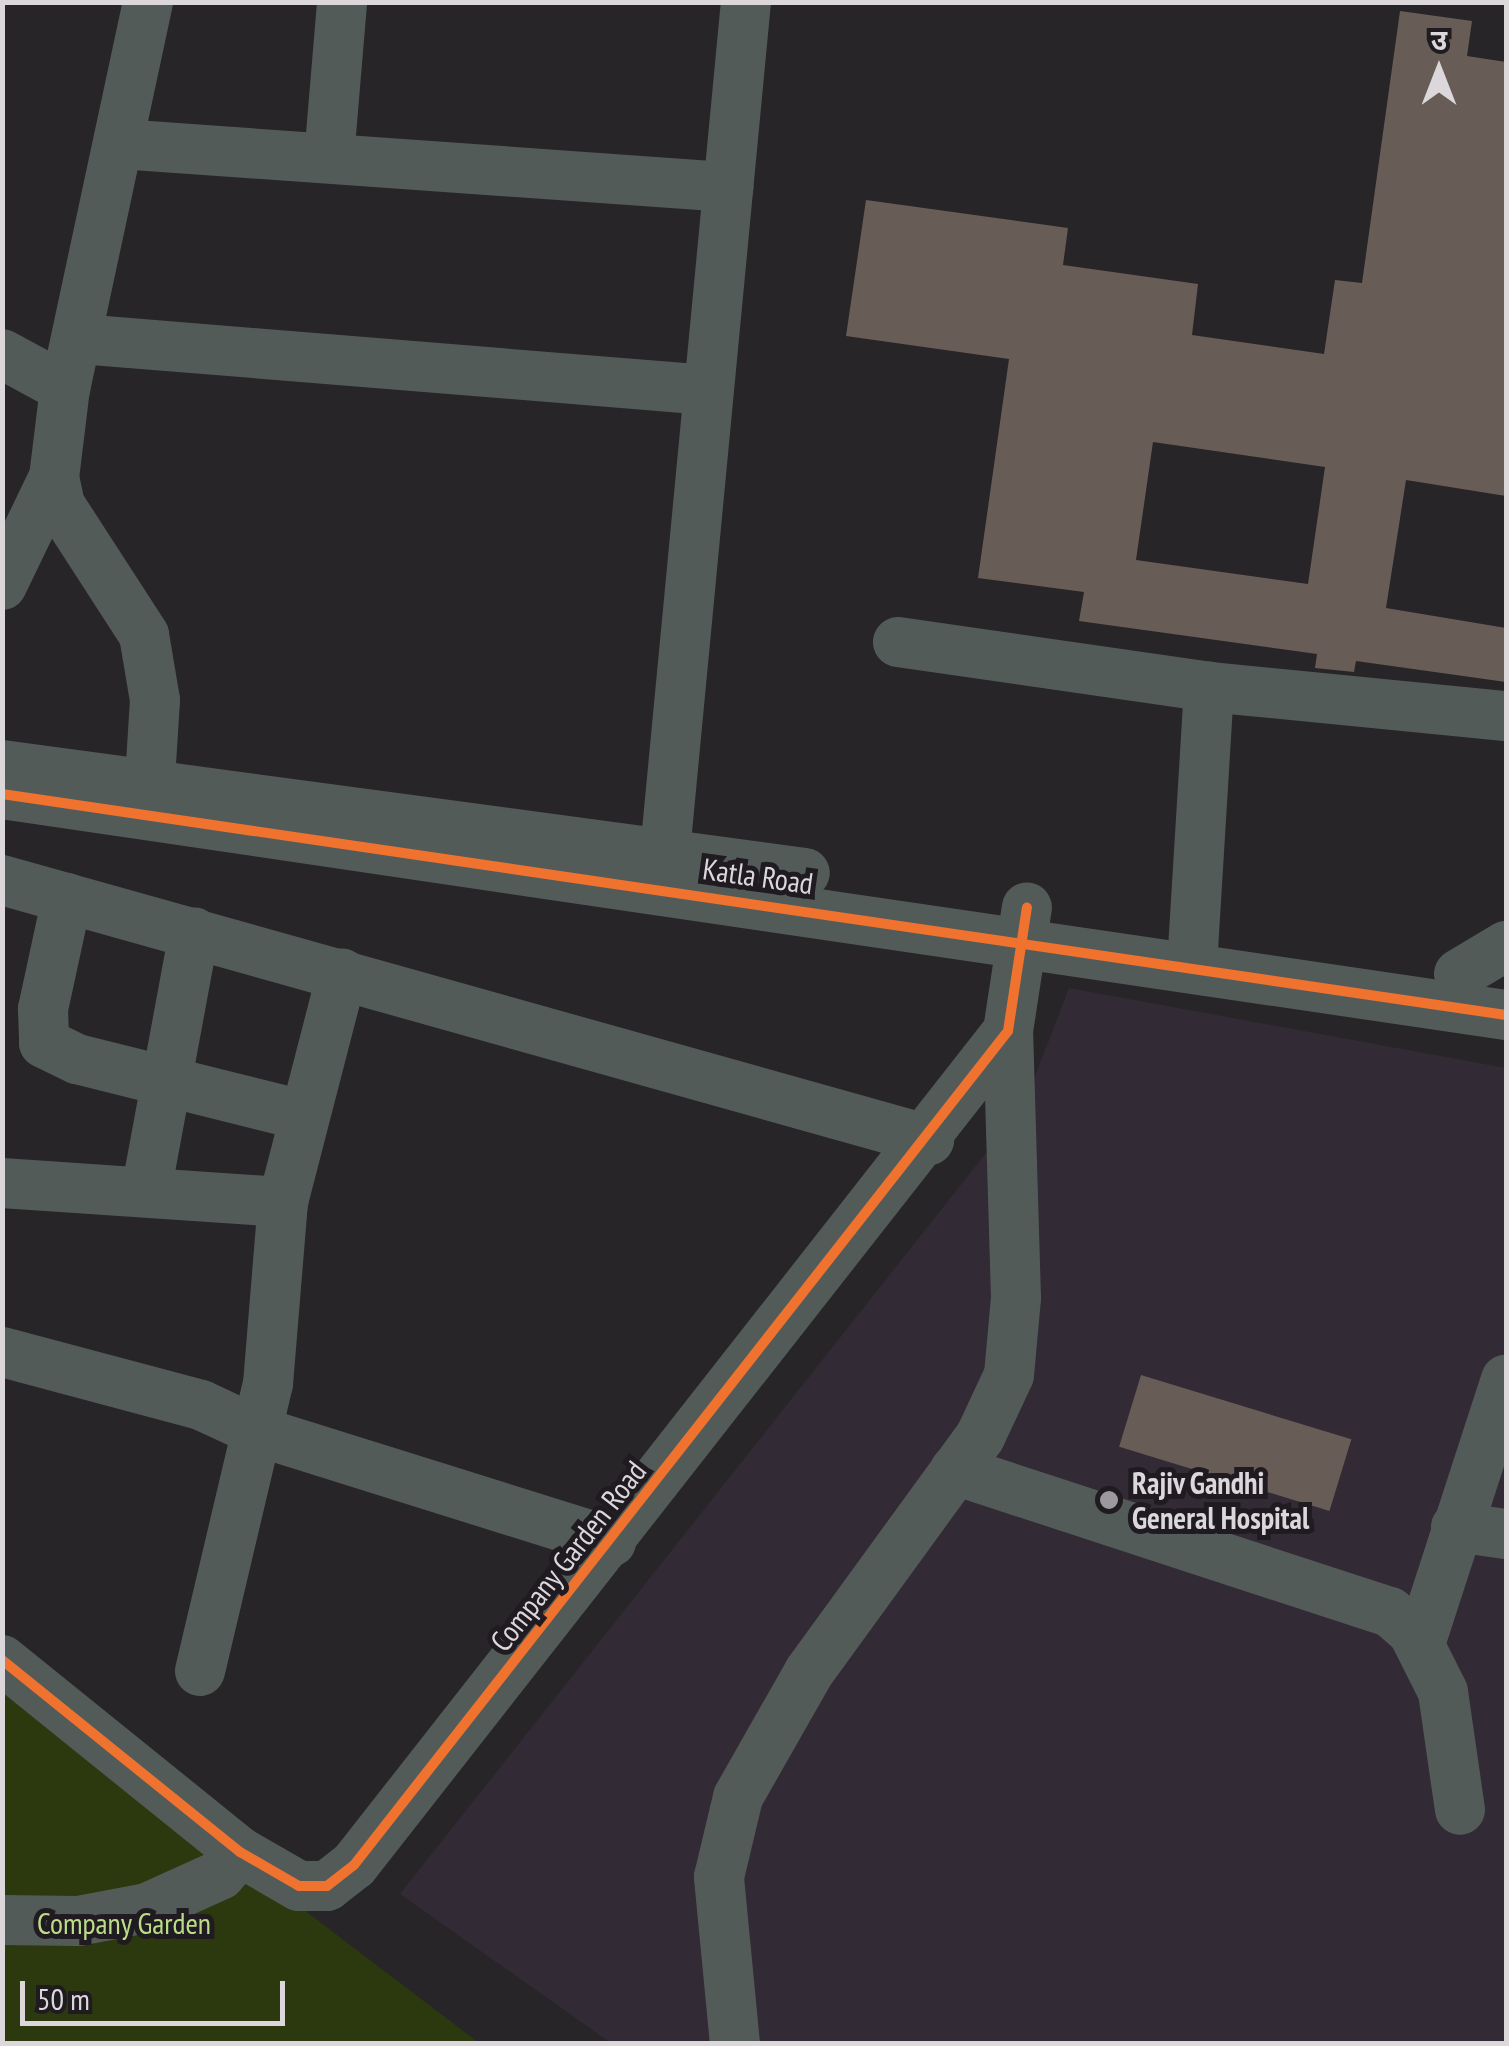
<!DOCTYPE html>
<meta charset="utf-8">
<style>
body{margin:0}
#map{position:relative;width:1509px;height:2046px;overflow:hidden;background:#282529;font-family:"PT Sans Narrow","Noto Sans Devanagari",sans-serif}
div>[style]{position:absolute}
.built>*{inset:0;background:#322a34}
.green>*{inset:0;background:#2c390f}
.building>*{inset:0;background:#685c57;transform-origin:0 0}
.minor>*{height:50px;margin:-25px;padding:0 25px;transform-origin:25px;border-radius:25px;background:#535b59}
.cycleway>*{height:10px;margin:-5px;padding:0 5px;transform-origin:5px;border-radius:5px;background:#ef722f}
.dots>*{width:28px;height:28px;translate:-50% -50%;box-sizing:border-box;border:5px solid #1f1b20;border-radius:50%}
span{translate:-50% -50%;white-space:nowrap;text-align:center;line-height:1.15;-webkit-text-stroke:10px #1f1b20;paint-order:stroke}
.street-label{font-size:30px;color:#dbd7db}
.poi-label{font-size:30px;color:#dbd7db;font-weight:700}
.left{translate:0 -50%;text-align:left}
.park-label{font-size:30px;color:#bcdc87}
.frame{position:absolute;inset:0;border:5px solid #dbd7db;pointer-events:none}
.north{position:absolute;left:1389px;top:20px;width:100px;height:100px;-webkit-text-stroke:8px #1f1b20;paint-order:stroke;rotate:0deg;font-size:28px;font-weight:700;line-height:40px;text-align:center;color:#dbd7db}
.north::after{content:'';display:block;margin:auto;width:35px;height:45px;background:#dbd7db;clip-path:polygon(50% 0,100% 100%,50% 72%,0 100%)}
.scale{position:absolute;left:20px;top:1981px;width:265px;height:45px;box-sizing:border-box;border:5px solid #dbd7db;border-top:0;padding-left:12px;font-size:30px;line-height:35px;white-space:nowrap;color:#dbd7db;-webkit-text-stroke:8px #1f1b20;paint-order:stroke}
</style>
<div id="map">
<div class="built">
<div style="clip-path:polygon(1069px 988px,1506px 1068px,1506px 2043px,611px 2043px,400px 1894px,1024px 1105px)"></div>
</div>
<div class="green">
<div style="clip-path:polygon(3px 1681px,479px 2043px,3px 2043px)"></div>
</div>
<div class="building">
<div style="clip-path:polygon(evenodd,1400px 11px,1472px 21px,1467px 56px,1506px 62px,1506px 496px,1406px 480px,1386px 608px,1506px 628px,1506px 682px,1356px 661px,1354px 672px,1315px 668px,1317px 654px,1079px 621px,1084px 592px,978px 578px,1009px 359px,846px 336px,866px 200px,1068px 228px,1063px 265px,1198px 284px,1192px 335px,1324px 354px,1335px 280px,1362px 283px,1400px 11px,1153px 442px,1325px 467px,1308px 584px,1136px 560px,1153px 442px)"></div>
<div style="left:1141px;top:1375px;width:220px;height:75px;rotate:17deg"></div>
</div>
<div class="minor">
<div style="left:148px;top:2px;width:395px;rotate:102.1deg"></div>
<div style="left:65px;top:388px;width:90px;rotate:97deg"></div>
<div style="left:54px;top:477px;width:29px;rotate:78deg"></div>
<div style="left:60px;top:505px;width:155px;rotate:57.1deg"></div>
<div style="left:144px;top:635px;width:66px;rotate:80.4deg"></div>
<div style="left:155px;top:700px;width:80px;rotate:93.6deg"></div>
<div style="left:120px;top:144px;width:610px;rotate:4.05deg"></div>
<div style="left:329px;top:158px;width:157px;rotate:-85.2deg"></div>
<div style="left:80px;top:339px;width:630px;rotate:4.64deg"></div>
<div style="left:2px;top:354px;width:72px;rotate:28.4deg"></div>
<div style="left:2px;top:585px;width:120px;rotate:-64.3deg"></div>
<div style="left:898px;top:642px;width:314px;rotate:8.2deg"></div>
<div style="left:1209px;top:687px;width:298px;rotate:5.6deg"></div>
<div style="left:2px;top:765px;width:810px;rotate:7.66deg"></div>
<div style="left:2px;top:794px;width:1520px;rotate:8.36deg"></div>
<div style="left:665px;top:852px;width:854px;rotate:-84.56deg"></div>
<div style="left:2px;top:880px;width:963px;rotate:15.67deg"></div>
<div style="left:67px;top:898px;width:114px;rotate:102.2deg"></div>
<div style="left:43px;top:1009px;width:34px;rotate:88deg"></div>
<div style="left:44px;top:1043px;width:37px;rotate:26deg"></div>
<div style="left:77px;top:1059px;width:232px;rotate:14deg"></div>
<div style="left:1192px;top:966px;width:280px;rotate:-86.5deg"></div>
<div style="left:1459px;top:974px;width:55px;rotate:-30.8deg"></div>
<div style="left:2px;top:1183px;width:282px;rotate:3.9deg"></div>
<div style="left:146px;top:1192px;width:264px;rotate:-79.5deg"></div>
<div style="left:2px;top:1352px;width:206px;rotate:14.9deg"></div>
<div style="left:201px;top:1405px;width:62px;rotate:24.9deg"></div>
<div style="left:257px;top:1431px;width:371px;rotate:17.4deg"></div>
<div style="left:955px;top:1470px;width:458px;rotate:18.1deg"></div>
<div style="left:1390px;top:1612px;width:30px;rotate:41deg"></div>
<div style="left:1413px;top:1632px;width:67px;rotate:63.4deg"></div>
<div style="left:1443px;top:1692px;width:119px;rotate:81.8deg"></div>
<div style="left:1456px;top:1527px;width:50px;rotate:8deg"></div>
<div style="left:1420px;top:1644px;width:278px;rotate:-72deg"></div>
<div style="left:2px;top:1660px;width:306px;rotate:38.9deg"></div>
<div style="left:240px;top:1852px;width:68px;rotate:30deg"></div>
<div style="left:299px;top:1886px;width:28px"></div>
<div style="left:327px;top:1886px;width:34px;rotate:-38deg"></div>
<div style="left:354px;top:1865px;width:1060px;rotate:-51.9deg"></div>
<div style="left:1008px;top:1031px;width:125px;rotate:-81.3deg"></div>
<div style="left:200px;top:1671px;width:295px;rotate:-76.7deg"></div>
<div style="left:268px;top:1384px;width:183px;rotate:-85.3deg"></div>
<div style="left:283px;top:1202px;width:236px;rotate:-75.5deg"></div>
<div style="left:2px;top:1920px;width:76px;rotate:0.8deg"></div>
<div style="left:78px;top:1921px;width:70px;rotate:-10.7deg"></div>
<div style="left:147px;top:1908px;width:80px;rotate:-24.3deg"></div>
<div style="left:220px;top:1875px;width:30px;rotate:-49deg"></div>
<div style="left:735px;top:2044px;width:168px;rotate:-95.5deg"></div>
<div style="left:719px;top:1877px;width:82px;rotate:-76.6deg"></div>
<div style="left:738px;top:1797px;width:144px;rotate:-60.4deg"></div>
<div style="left:809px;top:1672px;width:291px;rotate:-54deg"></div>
<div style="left:980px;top:1437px;width:68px;rotate:-64.9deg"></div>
<div style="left:1009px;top:1375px;width:77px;rotate:-84.8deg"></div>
<div style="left:1016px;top:1298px;width:267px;rotate:-91.7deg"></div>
</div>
<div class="cycleway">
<div style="left:2px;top:794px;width:1520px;rotate:8.36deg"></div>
<div style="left:2px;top:1660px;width:306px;rotate:38.9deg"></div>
<div style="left:240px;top:1852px;width:68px;rotate:30deg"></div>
<div style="left:299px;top:1886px;width:28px"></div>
<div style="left:327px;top:1886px;width:34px;rotate:-38deg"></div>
<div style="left:354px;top:1865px;width:1060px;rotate:-51.9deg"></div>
<div style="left:1008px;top:1031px;width:125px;rotate:-81.3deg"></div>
</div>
<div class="dots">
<div style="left:1109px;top:1500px;background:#9c999d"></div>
</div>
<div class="street-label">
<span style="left:758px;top:876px;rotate:8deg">Katla Road</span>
<span style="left:568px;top:1556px;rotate:-52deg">Company Garden Road</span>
</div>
<div class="poi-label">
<span class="left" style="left:1132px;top:1500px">Rajiv Gandhi<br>General Hospital</span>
</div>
<div class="park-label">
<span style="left:124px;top:1923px">Company Garden</span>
</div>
<div class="frame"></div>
<div class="north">उ</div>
<div class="scale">50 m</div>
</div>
